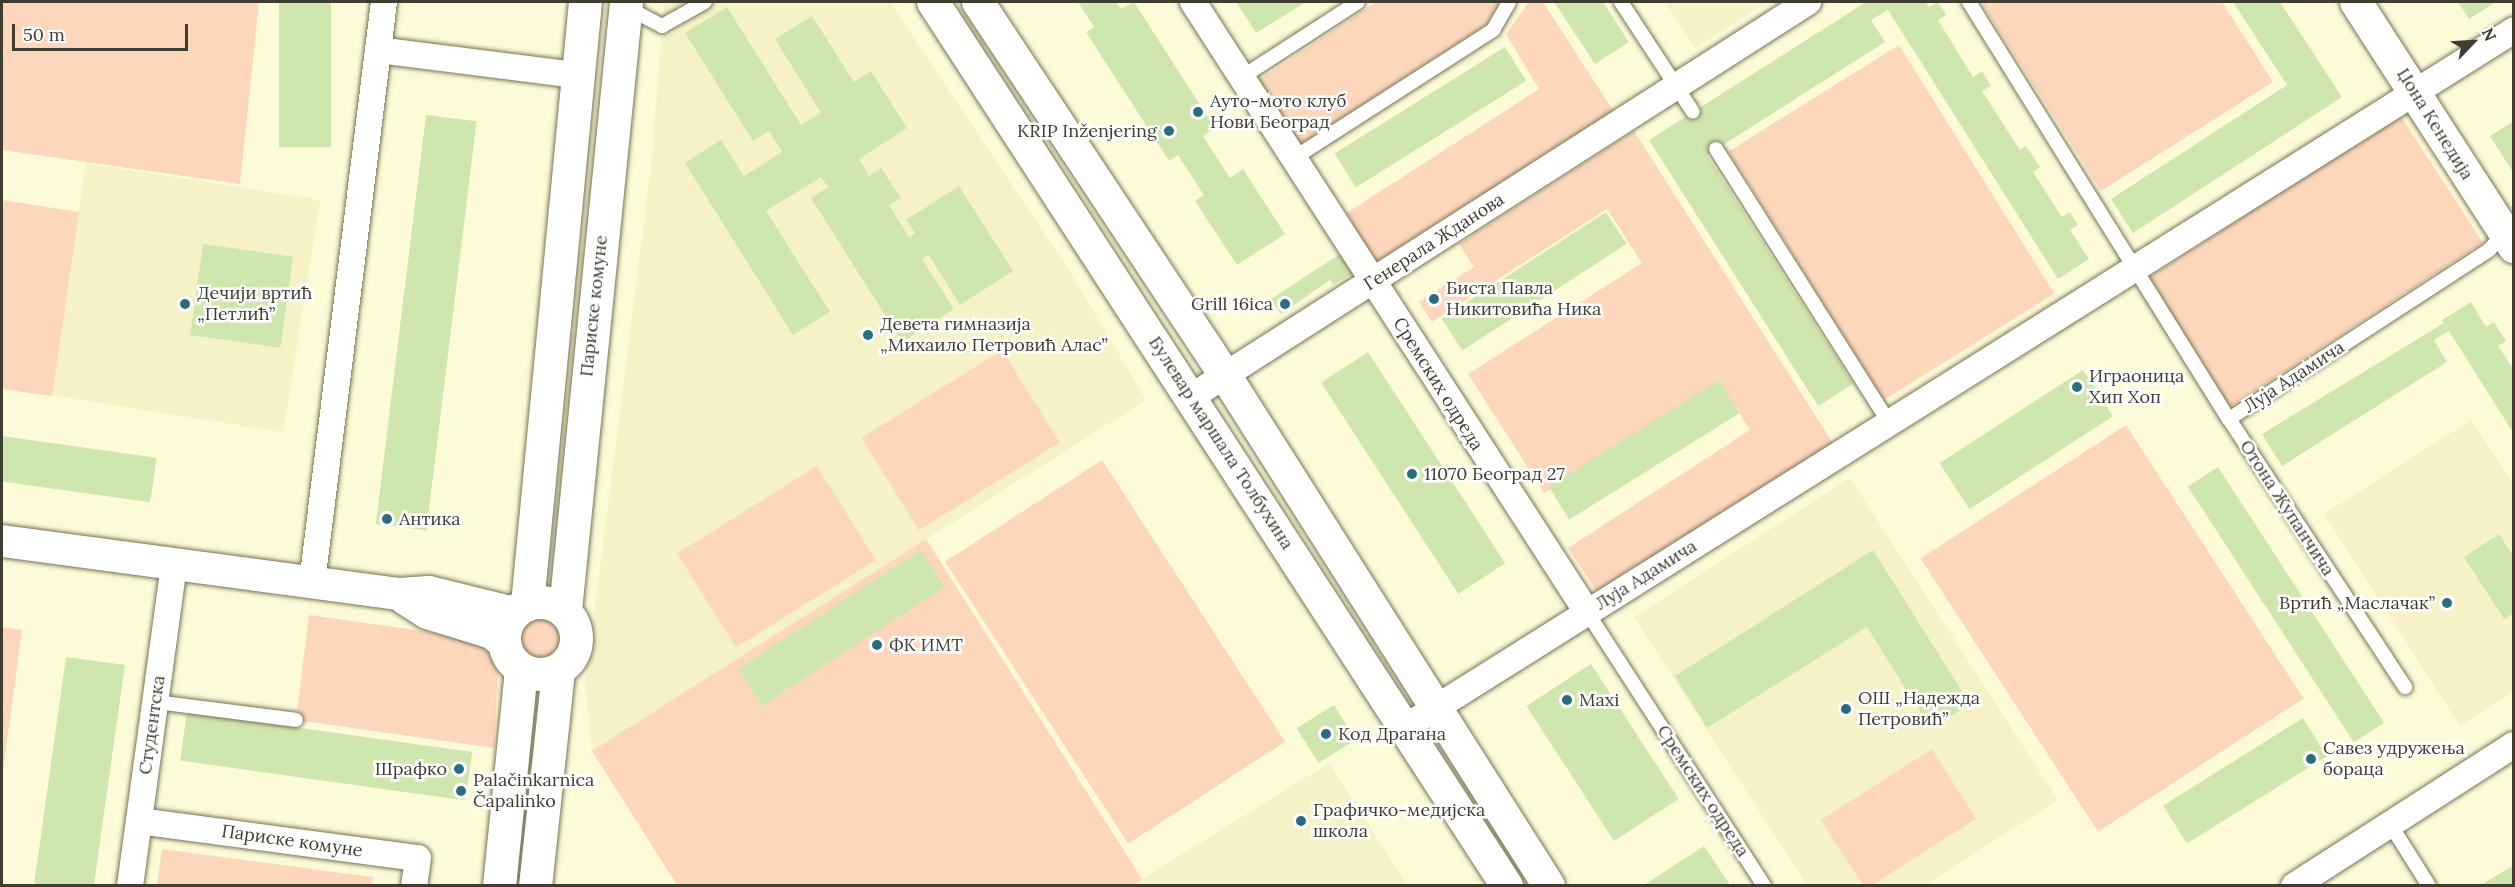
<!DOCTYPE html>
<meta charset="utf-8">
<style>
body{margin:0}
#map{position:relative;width:2515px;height:887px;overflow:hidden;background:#fdfad8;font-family:Lora,serif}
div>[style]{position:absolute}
.built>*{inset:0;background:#f6f2c8;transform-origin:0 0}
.green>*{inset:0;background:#fdd7bc;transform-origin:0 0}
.round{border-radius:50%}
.building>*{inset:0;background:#cfe7ae;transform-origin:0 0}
.roads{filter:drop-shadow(0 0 2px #777455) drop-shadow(0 0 2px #777455)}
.service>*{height:14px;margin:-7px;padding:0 7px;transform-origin:7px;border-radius:7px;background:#fff}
.minor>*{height:26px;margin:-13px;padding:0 13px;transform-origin:13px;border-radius:13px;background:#fff}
.tertiary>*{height:32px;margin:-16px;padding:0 16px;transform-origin:16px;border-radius:16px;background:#fff}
.secondary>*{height:33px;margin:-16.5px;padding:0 16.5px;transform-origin:16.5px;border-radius:16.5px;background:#fff}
.secondary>.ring{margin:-16.5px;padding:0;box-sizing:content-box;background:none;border:33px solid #fff;border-radius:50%}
.dots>*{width:16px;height:16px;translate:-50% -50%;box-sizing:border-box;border:3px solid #fff;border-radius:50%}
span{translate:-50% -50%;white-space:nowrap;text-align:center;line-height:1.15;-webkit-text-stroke:5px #fff;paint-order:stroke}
.poi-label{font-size:18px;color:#3f3e30}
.left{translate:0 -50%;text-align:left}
.right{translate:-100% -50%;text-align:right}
.street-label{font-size:18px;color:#3f3e30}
.frame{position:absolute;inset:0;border:3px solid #3f3e30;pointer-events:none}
.north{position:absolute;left:2443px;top:12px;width:60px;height:60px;-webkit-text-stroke:4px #fff;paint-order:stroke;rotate:65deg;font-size:16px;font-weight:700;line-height:24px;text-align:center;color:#3f3e30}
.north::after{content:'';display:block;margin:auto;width:21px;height:27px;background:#3f3e30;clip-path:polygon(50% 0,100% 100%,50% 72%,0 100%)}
.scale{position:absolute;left:12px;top:24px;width:176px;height:27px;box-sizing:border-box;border:3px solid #3f3e30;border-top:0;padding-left:8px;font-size:18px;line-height:21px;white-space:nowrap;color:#3f3e30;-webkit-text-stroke:4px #fff;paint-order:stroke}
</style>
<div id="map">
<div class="built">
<div style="clip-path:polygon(664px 2px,890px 2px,1069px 270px,1146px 400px,592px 751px,585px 685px,651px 167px)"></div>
<div style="clip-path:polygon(1665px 2px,1768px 2px,1695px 48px)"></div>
<div style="left:86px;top:163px;width:237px;height:235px;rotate:9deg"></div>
<div style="clip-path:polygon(2471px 420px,2513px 483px,2513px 691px,2460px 726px,2324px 514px)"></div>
<div style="clip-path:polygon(1850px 478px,2058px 800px,1925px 885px,1807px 885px,1634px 617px)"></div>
<div style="clip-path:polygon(1329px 763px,1407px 885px,1133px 885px,1142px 879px)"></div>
</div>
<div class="green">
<div style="clip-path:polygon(2px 2px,259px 2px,240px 184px,2px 150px)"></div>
<div style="clip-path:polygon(1376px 2px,1502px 2px,1488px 24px,1297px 147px,1256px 82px)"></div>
<div style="clip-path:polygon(1529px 2px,1543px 2px,1616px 115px,1378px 267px,1345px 214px,1539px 89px,1506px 34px)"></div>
<div style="clip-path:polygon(1981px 2px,2222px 2px,2273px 82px,2101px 191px)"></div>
<div style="left:1899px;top:45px;width:293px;height:201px;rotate:58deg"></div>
<div style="left:2400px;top:115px;width:152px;height:302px;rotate:57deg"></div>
<div style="clip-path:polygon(1634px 131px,1838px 451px,1603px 601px,1568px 548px,1750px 430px,1719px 381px,1544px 493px,1468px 374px,1642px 263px,1607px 209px,1432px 322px,1419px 302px,1474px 267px,1459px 244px)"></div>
<div style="clip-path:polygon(2px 200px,79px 212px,52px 396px,2px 389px)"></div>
<div style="left:1002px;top:350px;width:109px;height:166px;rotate:58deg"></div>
<div style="left:2126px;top:425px;width:326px;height:245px;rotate:57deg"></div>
<div style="left:1102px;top:460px;width:336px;height:187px;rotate:57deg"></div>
<div style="left:817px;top:466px;width:111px;height:165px;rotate:58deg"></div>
<div style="clip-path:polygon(926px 539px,1142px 879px,1133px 886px,677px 885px,592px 751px)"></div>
<div class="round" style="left:513px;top:612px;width:56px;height:56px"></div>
<div style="clip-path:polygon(309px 615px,465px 637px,490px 652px,498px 673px,494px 748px,296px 720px)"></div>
<div style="clip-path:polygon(2px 627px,22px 630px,2px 779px)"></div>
<div style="clip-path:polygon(1932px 749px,1976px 819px,1872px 885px,1863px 885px,1821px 820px)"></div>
<div style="clip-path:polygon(162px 849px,373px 877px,372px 885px,157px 885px)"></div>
</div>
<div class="building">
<div style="left:279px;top:2px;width:52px;height:145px"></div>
<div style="clip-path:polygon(1078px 2px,1116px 2px,1121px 9px,1134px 2px,1215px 128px,1203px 136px,1230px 178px,1243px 169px,1285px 234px,1237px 265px,1195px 201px,1204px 195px,1178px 155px,1169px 161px,1086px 32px,1094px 27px)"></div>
<div style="clip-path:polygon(1236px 2px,1306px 2px,1256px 33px)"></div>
<div style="clip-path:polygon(1554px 2px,1603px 2px,1629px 42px,1595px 64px)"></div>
<div style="clip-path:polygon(1866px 2px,1926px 2px,1929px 7px,1938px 2px,1946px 15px,1938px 20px,1973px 77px,1982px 71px,1991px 86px,1982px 91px,2020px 150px,2026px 146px,2040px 167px,2033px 172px,2062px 217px,2070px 212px,2078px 225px,2070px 230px,2089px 259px,2058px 279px,1888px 10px,1871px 20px,1885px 42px,1707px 155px,1853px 384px,1818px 406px,1649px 140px)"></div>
<div style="clip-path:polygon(2233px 2px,2280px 2px,2342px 97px,2133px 233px,2111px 199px,2287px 85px)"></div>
<div style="clip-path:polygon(2458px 2px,2496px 2px,2469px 19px)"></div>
<div style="clip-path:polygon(727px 7px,801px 125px,821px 113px,775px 39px,812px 16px,854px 82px,871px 71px,907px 128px,859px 159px,869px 176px,881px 168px,901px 198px,889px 205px,909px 237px,915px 233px,906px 220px,959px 186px,1013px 271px,960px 305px,929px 255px,922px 259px,954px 309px,902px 342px,811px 198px,828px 187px,821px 177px,766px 211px,830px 312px,793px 335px,685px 163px,721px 140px,744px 176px,782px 152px,769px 131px,753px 141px,685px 33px)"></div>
<div style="left:1505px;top:47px;width:40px;height:201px;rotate:58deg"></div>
<div style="left:426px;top:115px;width:51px;height:412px;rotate:7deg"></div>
<div style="clip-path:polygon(2514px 121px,2514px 174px,2490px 136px)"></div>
<div style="left:1606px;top:212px;width:38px;height:196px;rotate:57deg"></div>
<div style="left:203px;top:244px;width:91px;height:92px;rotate:8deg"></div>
<div style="clip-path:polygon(1340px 254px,1353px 273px,1333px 285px,1330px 280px,1281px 314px,1271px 299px)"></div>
<div style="clip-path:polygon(2471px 302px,2486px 327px,2494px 322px,2506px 341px,2498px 346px,2514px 370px,2514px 434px,2449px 331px,2434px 340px,2447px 362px,2282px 466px,2262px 434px,2444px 323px,2442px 320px)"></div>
<div style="left:1368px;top:352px;width:252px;height:56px;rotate:57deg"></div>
<div style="left:2083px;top:370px;width:55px;height:171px;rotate:57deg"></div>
<div style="left:1719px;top:380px;width:39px;height:201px;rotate:58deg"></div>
<div style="left:2px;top:436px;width:156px;height:45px;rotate:8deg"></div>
<div style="left:2218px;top:467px;width:305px;height:36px;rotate:57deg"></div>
<div style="clip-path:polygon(2499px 534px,2514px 557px,2514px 613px,2504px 619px,2464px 557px)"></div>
<div style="left:921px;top:550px;width:44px;height:218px;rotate:57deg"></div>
<div style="clip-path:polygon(1873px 550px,1970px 704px,1931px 729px,1867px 627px,1707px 728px,1675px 676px)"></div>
<div style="clip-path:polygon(66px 657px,125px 665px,115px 735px,94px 885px,34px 885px)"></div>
<div style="left:1591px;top:664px;width:161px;height:77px;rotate:57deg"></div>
<div style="left:1334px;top:705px;width:41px;height:44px;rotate:58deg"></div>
<div style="left:187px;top:712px;width:288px;height:49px;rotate:8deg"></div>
<div style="left:2303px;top:718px;width:45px;height:165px;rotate:58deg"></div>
<div style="clip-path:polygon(1704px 846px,1730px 885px,1644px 885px)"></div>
<div style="clip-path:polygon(2514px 865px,2514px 885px,2481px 885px)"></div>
</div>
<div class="roads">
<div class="service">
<div style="left:1621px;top:2px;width:131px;rotate:56.8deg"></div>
<div style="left:1969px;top:2px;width:491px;rotate:58.1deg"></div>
<div style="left:2229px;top:419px;width:321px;rotate:56.7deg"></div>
<div style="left:626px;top:7px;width:41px;rotate:27.8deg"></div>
<div style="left:662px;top:26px;width:49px;rotate:-29.2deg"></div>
<div style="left:1242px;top:77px;width:138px;rotate:-32.9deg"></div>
<div style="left:1716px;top:149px;width:324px;rotate:57.7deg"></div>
<div style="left:1294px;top:158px;width:237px;rotate:-32.7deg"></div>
<div style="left:1493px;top:30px;width:32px;rotate:-60deg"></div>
<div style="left:2229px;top:419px;width:310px;rotate:-33deg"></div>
<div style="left:2489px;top:250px;width:24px;rotate:-48deg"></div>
<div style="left:1587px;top:612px;width:326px;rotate:57.1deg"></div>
<div style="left:156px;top:702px;width:141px;rotate:7.3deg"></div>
<div style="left:2390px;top:824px;width:73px;rotate:57.8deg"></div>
</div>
<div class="minor">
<div style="left:1193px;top:2px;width:726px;rotate:57.14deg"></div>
<div style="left:378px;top:50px;width:201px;rotate:7.2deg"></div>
<div style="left:1191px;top:397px;width:733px;rotate:-32.63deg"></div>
<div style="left:312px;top:583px;width:585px;rotate:-82.94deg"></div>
<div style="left:1404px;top:728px;width:1311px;rotate:-32.16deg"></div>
<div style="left:139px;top:821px;width:281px;rotate:7.6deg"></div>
<div style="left:418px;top:858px;width:28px;rotate:98deg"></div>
<div style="left:130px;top:886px;width:325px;rotate:-82.2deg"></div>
<div style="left:2294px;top:886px;width:261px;rotate:-32.7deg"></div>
</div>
<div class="tertiary">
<div style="left:933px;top:2px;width:1054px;rotate:57deg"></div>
<div style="left:978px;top:2px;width:447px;rotate:56.5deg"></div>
<div style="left:1225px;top:375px;width:605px;rotate:57.62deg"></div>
<div style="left:2356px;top:2px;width:292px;rotate:57.2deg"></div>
<div style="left:2px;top:541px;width:401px;rotate:7.6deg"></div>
<div style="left:399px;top:594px;width:30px;rotate:-4deg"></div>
<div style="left:429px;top:592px;width:88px;rotate:13.9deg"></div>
<div style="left:404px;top:598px;width:27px;rotate:33deg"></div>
<div style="left:427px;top:613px;width:68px;rotate:17.1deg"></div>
<div style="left:492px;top:633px;width:17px;rotate:40deg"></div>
</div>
<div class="secondary">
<div class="ring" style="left:504px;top:602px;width:39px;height:39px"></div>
<div style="left:527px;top:604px;width:605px;rotate:-84.5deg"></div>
<div style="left:565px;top:610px;width:611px;rotate:-84.27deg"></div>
<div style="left:499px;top:886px;width:218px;rotate:-84.2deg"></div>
<div style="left:535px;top:886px;width:217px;rotate:-83.9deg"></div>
</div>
</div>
<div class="dots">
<div style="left:1198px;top:112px;background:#296d7e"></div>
<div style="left:1169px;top:131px;background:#296d7e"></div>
<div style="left:1434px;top:299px;background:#296d7e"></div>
<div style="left:185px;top:304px;background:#296d7e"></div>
<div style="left:1285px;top:304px;background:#296d7e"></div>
<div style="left:868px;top:335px;background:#296d7e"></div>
<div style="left:2077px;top:387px;background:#296d7e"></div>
<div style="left:1412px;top:474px;background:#296d7e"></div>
<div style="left:387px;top:519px;background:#296d7e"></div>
<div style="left:2447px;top:603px;background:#296d7e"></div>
<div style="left:877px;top:645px;background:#296d7e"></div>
<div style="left:1567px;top:700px;background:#296d7e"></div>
<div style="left:1846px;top:709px;background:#296d7e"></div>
<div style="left:1326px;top:734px;background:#296d7e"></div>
<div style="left:2311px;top:759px;background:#296d7e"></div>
<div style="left:459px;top:769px;background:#296d7e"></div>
<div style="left:461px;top:791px;background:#296d7e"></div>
<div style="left:1301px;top:821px;background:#296d7e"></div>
</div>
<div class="poi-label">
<span class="left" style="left:1210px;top:112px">Ауто-мото клуб<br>Нови Београд</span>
<span class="right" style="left:1157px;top:131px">KRIP Inženjering</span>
<span class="left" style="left:1446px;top:299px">Биста Павла<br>Никитовића Ника</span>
<span class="left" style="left:197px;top:304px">Дечији вртић<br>„Петлић”</span>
<span class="right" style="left:1273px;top:304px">Grill 16ica</span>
<span class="left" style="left:880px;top:335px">Девета гимназија<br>„Михаило Петровић Алас”</span>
<span class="left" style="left:2089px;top:387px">Играоница<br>Хип Хоп</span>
<span class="left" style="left:1424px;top:474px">11070 Београд 27</span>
<span class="left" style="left:399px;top:519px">Антика</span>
<span class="right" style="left:2435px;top:603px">Вртић „Маслачак”</span>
<span class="left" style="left:889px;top:645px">ФК ИМТ</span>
<span class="left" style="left:1858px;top:709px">ОШ „Надежда<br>Петровић”</span>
<span class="left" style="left:1579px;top:700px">Maxi</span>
<span class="left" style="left:1338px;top:734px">Код Драгана</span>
<span class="left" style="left:2323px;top:759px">Савез удружења<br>бораца</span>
<span class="right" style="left:447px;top:769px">Шрафко</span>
<span class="left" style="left:473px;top:791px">Palačinkarnica<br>Čapalinko</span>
<span class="left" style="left:1313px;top:821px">Графичко-медијска<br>школа</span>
</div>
<div class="street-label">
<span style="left:2435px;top:124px;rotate:58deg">Џона Кенедија</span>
<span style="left:1434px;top:242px;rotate:-33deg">Генерала Жданова</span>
<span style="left:594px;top:306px;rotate:-84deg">Париске комуне</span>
<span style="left:2294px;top:377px;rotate:-33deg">Луја Адамича</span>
<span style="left:1438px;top:384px;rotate:58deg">Сремских одреда</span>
<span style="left:1221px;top:443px;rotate:57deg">Булевар маршала Толбухина</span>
<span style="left:2287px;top:508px;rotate:57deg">Отона Жупанчича</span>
<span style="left:1646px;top:575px;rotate:-32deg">Луја Адамича</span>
<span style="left:152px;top:725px;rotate:-82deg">Студентска</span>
<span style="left:1703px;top:791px;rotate:57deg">Сремских одреда</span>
<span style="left:292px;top:841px;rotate:8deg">Париске комуне</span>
</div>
<div class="frame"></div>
<div class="north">N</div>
<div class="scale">50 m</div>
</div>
